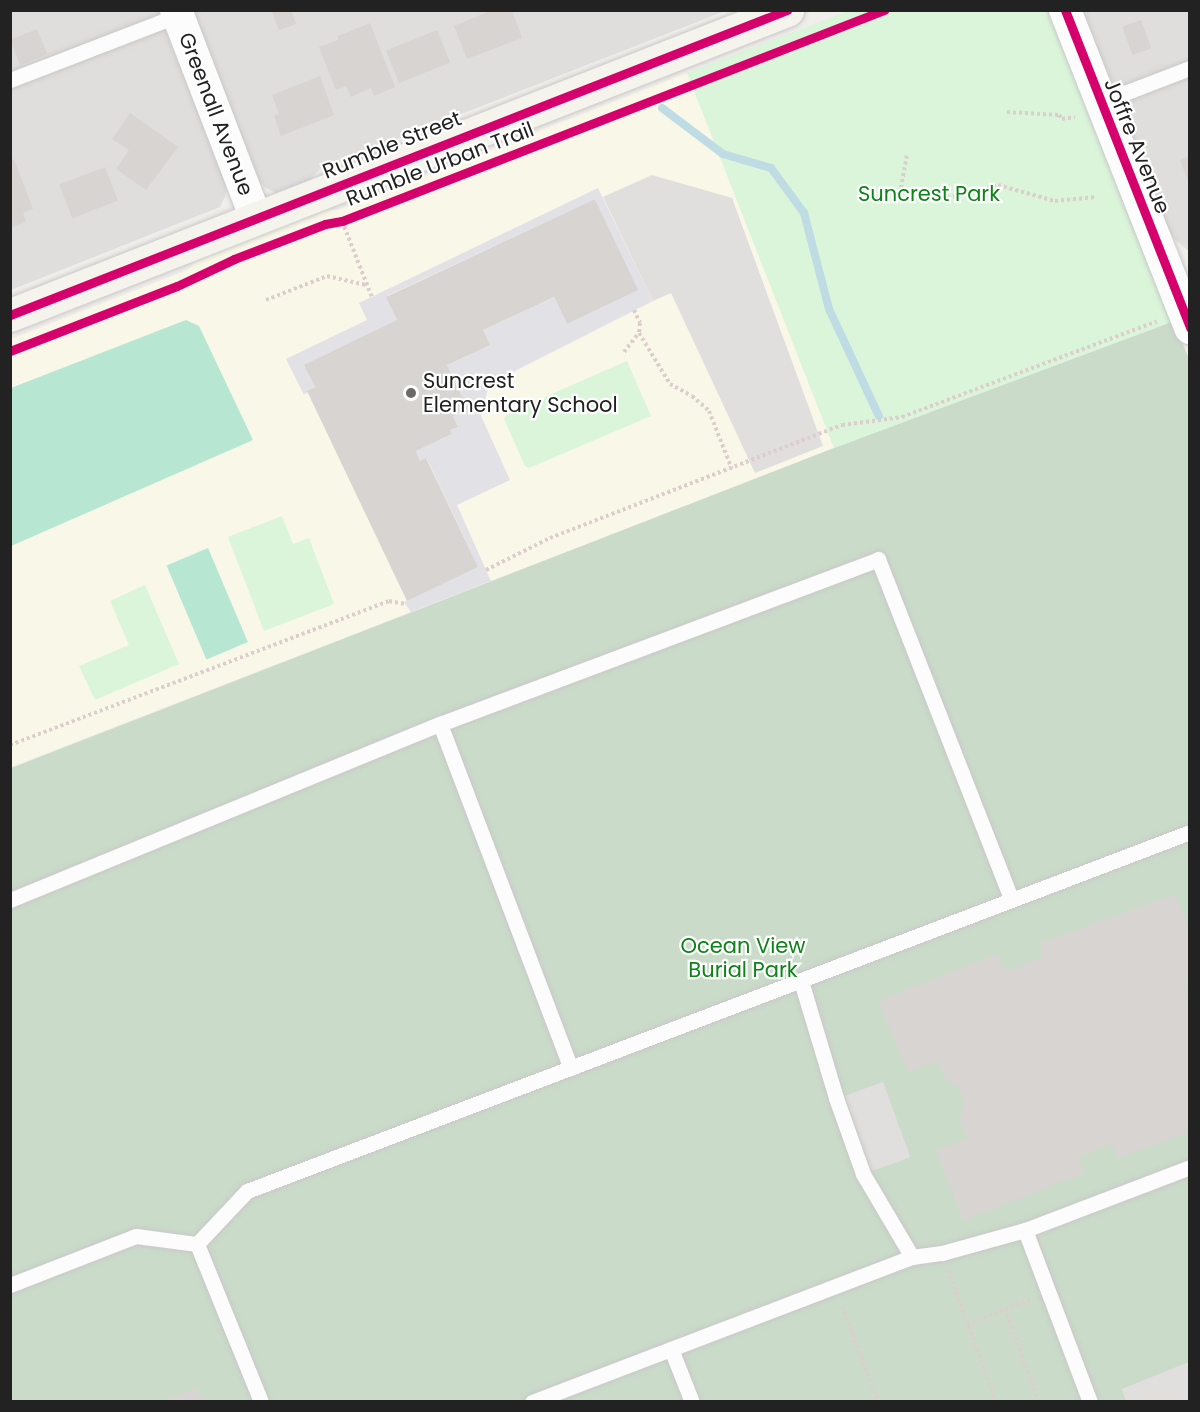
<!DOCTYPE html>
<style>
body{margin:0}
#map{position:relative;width:1200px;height:1412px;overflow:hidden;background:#f0eeeb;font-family:Poppins,sans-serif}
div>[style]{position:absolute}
.residential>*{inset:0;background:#dfdedc}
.education>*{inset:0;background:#f8f7e8}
.cemetery>*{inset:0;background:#cadbca}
.park>*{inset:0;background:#daf5da}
.pitch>*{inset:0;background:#b7e6d2;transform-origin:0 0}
.parking>*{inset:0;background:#e0dfde;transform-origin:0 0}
.plaza>*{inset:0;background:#e2e1e5}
.stream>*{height:8px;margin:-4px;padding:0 4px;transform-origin:4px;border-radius:4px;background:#bfdbe3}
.building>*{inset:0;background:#d7d4d2;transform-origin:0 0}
.path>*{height:4px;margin-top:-2px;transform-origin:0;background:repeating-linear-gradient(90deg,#dccecd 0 3px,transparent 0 6px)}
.roads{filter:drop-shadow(0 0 2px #c9c8c7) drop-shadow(0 0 2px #c9c8c7)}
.lane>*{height:15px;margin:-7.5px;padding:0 7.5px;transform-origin:7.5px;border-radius:7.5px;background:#fdfcfc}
.street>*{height:32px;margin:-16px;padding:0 16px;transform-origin:16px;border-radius:16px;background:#fdfcfc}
.secondary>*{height:33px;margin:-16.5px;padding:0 16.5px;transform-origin:16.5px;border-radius:16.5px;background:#f4f4ed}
.cycleway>*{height:9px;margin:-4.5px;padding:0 4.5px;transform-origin:4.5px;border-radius:4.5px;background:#d6006c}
.dots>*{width:16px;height:16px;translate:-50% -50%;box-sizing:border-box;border:3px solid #fff;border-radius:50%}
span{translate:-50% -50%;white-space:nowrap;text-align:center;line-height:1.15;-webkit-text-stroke:4.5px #fff;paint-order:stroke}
.street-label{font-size:21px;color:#222}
.park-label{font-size:21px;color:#0c8416}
.poi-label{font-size:21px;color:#222}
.left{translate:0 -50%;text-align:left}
.frame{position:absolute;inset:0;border:12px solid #222;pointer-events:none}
</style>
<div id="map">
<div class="residential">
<div style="clip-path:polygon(11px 11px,158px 11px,225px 181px,226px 195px,220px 207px,11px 290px)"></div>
<div style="clip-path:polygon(193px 11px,725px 11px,320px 169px,310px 180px,276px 193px,264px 187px,257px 177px)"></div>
<div style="clip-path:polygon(1080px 11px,1189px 11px,1189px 251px,1174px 239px,1158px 212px)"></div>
</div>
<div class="education">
<div style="clip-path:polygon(687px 73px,834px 448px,11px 767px,11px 339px,182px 272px,190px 268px,199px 257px,322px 209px,337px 210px)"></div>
</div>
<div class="cemetery">
<div style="clip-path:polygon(1174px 321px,1190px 362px,1189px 1401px,11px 1402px,11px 768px,834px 448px)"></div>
</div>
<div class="park">
<div style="clip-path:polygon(848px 11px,1052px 11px,1174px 321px,834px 448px,687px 73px)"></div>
<div style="clip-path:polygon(627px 361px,651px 416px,529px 468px,525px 466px,504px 419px,508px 413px)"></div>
<div style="clip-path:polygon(282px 516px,293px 544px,309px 538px,334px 604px,264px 631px,228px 537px)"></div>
<div style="clip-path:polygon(145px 585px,179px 664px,95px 700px,79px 666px,129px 645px,110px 601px)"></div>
</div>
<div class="pitch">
<div style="clip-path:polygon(186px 320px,199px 326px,253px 440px,11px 546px,11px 388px)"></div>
<div style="left:208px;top:548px;width:102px;height:45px;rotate:67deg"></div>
</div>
<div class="parking">
<div style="clip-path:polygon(652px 175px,732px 198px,823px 446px,755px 473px,671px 293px,653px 301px,603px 197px)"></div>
<div style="left:883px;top:1082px;width:80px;height:50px;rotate:70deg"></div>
<div style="clip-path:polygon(1189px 1362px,1189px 1401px,1126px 1401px,1122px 1389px)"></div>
</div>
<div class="plaza">
<div style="clip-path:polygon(598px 188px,653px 301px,489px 384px,481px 416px,510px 480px,457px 505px,491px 581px,411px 612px,404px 602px,478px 567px,427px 459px,420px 461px,416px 451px,452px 434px,450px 430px,458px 427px,453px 416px,468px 409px,447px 365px,489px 345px,483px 330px,554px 297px,567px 324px,637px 290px,595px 199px,387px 296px,397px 320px,304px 395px,286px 359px,367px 320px,359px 303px)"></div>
</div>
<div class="stream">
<div style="left:662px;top:108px;width:76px;rotate:37deg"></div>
<div style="left:723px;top:154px;width:50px;rotate:16.3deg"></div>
<div style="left:771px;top:168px;width:56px;rotate:53.7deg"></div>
<div style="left:804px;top:213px;width:99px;rotate:75.4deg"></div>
<div style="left:829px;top:309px;width:118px;rotate:65deg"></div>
</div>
<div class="building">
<div style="clip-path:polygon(271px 10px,291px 10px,296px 24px,279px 30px)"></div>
<div style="clip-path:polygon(492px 10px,512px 10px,522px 38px,467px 59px,454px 26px)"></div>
<div style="left:1141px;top:20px;width:30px;height:20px;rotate:70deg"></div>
<div style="clip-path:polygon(370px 23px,395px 87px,374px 96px,371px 88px,351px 97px,346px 86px,336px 90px,319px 47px,338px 40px,338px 36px)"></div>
<div style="left:37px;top:29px;width:27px;height:29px;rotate:68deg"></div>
<div style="left:437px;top:30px;width:35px;height:55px;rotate:68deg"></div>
<div style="clip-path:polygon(320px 76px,334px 115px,281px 136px,274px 116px,279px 114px,272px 95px)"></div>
<div style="clip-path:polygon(130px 113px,178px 147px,146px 190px,116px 169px,129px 150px,112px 139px)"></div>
<div style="clip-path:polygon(1190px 156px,1190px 183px,1189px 183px,1180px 160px)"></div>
<div style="clip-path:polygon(14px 159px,33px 209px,23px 213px,26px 222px,10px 228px,10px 161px)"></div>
<div style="left:105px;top:167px;width:36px;height:49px;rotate:69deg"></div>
<div style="clip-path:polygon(595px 199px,638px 290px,567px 324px,554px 297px,483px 330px,490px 345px,447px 365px,468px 409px,453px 416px,458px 427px,450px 430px,452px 434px,416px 451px,420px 461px,426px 458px,478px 567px,407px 601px,307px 391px,315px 387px,304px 365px,397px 320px,386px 297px)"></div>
<div style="clip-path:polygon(1175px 894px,1190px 931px,1190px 987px,1184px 989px,1190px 1002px,1190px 1131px,1118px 1158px,1112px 1144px,1078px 1157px,1084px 1173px,963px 1220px,936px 1151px,968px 1138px,960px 1121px,964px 1104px,960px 1090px,944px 1077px,938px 1061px,908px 1072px,878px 1001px,997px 954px,1005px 972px,1042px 957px,1040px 943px)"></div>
<div style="clip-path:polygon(197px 1388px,201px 1399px,207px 1397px,209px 1402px,171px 1402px,170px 1398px)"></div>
</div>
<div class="path">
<div style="left:1007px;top:112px;width:52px;rotate:3.3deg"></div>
<div style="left:1059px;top:115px;width:5px;rotate:53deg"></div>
<div style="left:1062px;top:119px;width:13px;rotate:-9deg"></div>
<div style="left:900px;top:194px;width:41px;rotate:-80.1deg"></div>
<div style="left:947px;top:198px;width:53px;rotate:-14.3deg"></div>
<div style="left:998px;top:185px;width:59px;rotate:15.7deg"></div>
<div style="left:1055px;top:201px;width:41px;rotate:-5.6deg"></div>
<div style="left:342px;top:221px;width:82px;rotate:68.5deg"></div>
<div style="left:266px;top:300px;width:66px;rotate:-21.5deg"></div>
<div style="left:327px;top:276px;width:40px;rotate:13deg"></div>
<div style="left:634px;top:310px;width:14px;rotate:65deg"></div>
<div style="left:640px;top:323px;width:10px;rotate:96deg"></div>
<div style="left:624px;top:352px;width:24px;rotate:-52deg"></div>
<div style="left:639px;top:333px;width:60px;rotate:58.7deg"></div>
<div style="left:670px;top:384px;width:25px;rotate:29deg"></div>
<div style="left:692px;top:396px;width:23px;rotate:41deg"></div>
<div style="left:709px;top:411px;width:62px;rotate:68.4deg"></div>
<div style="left:486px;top:570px;width:72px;rotate:-26.6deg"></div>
<div style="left:550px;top:538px;width:313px;rotate:-21.2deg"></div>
<div style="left:842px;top:425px;width:61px;rotate:-7.6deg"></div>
<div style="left:902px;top:417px;width:272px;rotate:-20.6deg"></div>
<div style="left:10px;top:745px;width:405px;rotate:-20.8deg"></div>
<div style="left:389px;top:601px;width:16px;rotate:11deg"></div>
<div style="left:948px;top:1270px;width:140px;rotate:70deg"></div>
<div style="left:842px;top:1306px;width:103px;rotate:69.4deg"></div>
<div style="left:1005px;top:1309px;width:27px;rotate:-20deg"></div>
<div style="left:967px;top:1325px;width:41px;rotate:-22.8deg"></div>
<div style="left:1005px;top:1309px;width:99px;rotate:69.9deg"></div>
</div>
<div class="roads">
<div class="lane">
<div style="left:10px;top:80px;width:183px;rotate:-21.1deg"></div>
<div style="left:1101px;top:102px;width:95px;rotate:-20.9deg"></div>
<div style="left:440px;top:724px;width:368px;rotate:69.2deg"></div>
<div style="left:10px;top:900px;width:465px;rotate:-22.3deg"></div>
<div style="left:440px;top:724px;width:468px;rotate:-20.6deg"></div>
<div style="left:878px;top:559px;width:365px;rotate:68.6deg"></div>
<div style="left:801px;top:981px;width:122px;rotate:73.3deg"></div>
<div style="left:836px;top:1098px;width:81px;rotate:70.4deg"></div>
<div style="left:863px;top:1174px;width:96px;rotate:59.4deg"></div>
<div style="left:1025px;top:1230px;width:177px;rotate:-20.9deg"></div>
<div style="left:197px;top:1244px;width:170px;rotate:67.9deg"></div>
<div style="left:10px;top:1285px;width:135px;rotate:-21.3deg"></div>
<div style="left:136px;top:1236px;width:62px;rotate:7.5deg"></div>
<div style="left:197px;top:1244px;width:73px;rotate:-46.7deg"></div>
<div style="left:247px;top:1191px;width:1009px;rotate:-20.84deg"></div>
<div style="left:671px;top:1349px;width:57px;rotate:68.4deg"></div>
<div style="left:532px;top:1402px;width:407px;rotate:-20.9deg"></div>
<div style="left:912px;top:1257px;width:30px;rotate:-8deg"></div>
<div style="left:942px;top:1253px;width:86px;rotate:-15.5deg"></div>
<div style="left:1025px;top:1230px;width:184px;rotate:69.3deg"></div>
</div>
<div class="street">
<div style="left:176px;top:10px;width:223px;rotate:69deg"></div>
<div style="left:1065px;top:10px;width:342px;rotate:68.5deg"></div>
</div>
<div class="secondary">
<div style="left:10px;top:315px;width:835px;rotate:-21.43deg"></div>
</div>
</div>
<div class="cycleway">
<div style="left:1065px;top:10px;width:342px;rotate:68.5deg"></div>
<div style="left:10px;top:315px;width:835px;rotate:-21.43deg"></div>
<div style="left:10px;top:351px;width:179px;rotate:-21.3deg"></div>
<div style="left:177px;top:286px;width:63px;rotate:-25.3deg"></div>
<div style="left:234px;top:259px;width:97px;rotate:-21deg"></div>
<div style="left:325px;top:224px;width:17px;rotate:-10deg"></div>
<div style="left:342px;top:221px;width:582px;rotate:-21.27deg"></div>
</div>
<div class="dots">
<div style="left:411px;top:393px;background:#6a6968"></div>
</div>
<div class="street-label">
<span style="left:216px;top:114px;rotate:69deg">Greenall Avenue</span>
<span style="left:392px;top:145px;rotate:-22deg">Rumble Street</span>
<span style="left:1137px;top:146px;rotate:68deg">Joffre Avenue</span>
<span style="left:440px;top:164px;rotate:-21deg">Rumble Urban Trail</span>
</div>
<div class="park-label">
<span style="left:929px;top:194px">Suncrest Park</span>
<span style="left:743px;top:958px">Ocean View<br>Burial Park</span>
</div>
<div class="poi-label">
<span class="left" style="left:423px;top:393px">Suncrest<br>Elementary School</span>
</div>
<div class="frame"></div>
</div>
